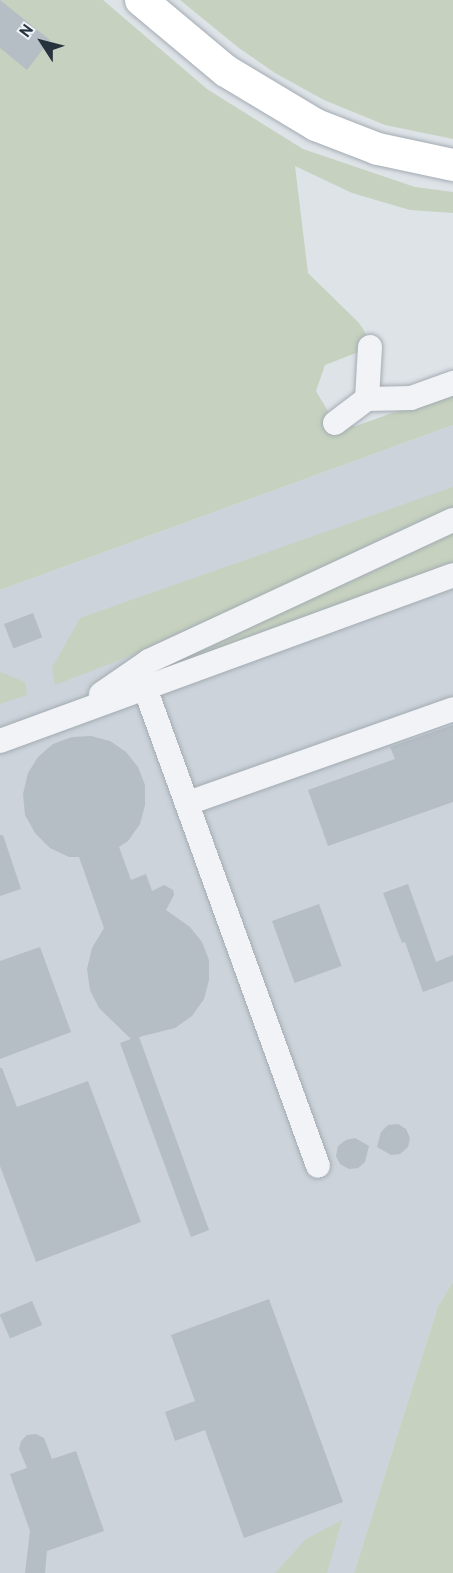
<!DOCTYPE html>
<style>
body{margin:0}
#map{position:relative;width:453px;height:1573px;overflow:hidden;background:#dee3e8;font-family:Overpass,sans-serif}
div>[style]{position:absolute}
.built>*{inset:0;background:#ccd3da}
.green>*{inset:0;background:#c6d2bf}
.building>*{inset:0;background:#b5bdc5;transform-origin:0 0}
.roads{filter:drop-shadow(0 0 2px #a3abb2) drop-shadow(0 0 2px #a3abb2)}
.minor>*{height:24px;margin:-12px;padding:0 12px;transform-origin:12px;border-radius:12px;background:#f1f3f6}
.major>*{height:32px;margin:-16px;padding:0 16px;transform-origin:16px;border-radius:16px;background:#fff}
span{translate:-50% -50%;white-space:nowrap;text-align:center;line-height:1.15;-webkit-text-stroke:4.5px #edf2f6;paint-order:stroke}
.north{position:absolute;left:12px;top:12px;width:60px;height:60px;-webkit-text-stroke:4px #edf2f6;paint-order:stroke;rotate:306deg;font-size:16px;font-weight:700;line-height:24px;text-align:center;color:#26333f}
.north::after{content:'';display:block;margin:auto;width:21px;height:27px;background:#26333f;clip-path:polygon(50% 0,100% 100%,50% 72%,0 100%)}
</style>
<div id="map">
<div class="built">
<div style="clip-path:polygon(453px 425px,453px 1282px,438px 1306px,354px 1573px,0 1573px,0 590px)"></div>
</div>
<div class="green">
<div style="clip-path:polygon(0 0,103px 0,207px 89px,303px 149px,415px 187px,453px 192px,453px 213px,410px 210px,352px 193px,295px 166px,308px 273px,359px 323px,374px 346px,325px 365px,316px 391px,335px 423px,356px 426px,453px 391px,453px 425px,0 590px)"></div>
<div style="clip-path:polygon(180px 0,453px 0,453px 139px,385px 125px,324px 100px,275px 73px,239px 48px)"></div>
<div style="clip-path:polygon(453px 487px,453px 507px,140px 652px,55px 685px,52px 668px,80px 618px)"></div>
<div style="clip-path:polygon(453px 532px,453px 563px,155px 675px,153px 668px)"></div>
<div style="clip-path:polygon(0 672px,25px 682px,27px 695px,0 704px)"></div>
<div style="clip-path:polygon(453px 1282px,453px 1573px,354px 1573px,438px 1306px)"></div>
<div style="clip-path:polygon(342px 1520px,327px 1573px,275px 1573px,306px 1539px)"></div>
</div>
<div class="building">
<div style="clip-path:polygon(0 0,50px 40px,27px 70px,0 48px)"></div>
<div style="left:33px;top:613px;width:26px;height:31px;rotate:69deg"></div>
<div style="clip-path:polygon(453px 725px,453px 802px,328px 846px,308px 790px,395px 759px,390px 747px)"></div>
<div style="clip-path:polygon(91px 736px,110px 741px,126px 752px,138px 767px,145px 785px,145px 805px,140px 824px,128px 841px,119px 847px,131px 880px,146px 874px,152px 891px,164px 885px,173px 890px,174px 895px,166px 910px,190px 927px,202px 942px,209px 960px,209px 980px,204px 999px,192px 1016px,175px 1028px,139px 1037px,209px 1230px,191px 1237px,120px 1043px,131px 1039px,99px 1008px,90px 990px,87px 969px,92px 948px,104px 928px,79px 857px,69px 857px,50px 848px,35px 833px,25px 815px,23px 794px,28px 773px,38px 757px,53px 744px,72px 737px)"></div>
<div style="clip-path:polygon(0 835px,3px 835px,21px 889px,0 896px)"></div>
<div style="clip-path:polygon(408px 884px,436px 962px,453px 955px,453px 981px,423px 992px,405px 942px,402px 943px,383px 893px)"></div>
<div style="left:319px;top:904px;width:66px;height:50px;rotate:70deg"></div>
<div style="clip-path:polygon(40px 947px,71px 1032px,0 1059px,0 961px)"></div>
<div style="clip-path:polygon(0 1068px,2px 1068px,17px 1107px,88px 1081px,141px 1222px,36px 1262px,0 1166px)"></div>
<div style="clip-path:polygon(398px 1124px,406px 1129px,410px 1138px,408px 1147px,400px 1154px,391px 1155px,377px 1147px,381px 1132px,388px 1125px)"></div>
<div style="clip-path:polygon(355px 1138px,369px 1146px,365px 1162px,358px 1168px,349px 1169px,340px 1164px,336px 1156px,338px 1146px,346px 1140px)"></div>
<div style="clip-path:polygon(269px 1299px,343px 1502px,244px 1538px,205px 1430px,175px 1441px,165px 1412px,195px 1401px,171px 1335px)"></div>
<div style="left:32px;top:1301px;width:26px;height:35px;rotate:67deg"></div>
<div style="clip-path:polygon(36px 1434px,44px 1438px,52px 1459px,76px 1451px,104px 1531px,47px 1551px,45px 1573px,25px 1573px,30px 1531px,10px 1474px,27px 1468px,19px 1449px,21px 1441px,27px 1435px)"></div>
</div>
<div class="roads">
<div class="minor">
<div style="left:370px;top:347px;width:52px;rotate:93.3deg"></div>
<div style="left:367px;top:399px;width:44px;rotate:-1.3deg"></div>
<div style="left:411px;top:398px;width:45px;rotate:-19.7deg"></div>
<div style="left:335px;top:423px;width:40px;rotate:-37deg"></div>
<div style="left:145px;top:688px;width:508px;rotate:70.1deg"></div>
<div style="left:101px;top:694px;width:58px;rotate:-34.5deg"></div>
<div style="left:149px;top:661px;width:335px;rotate:-24.9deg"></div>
<div style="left:0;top:741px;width:482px;rotate:-20.1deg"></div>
<div style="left:188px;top:803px;width:281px;rotate:-19.5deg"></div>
</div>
<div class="major">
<div style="left:141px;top:0;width:111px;rotate:39.9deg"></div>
<div style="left:226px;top:71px;width:105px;rotate:31deg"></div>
<div style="left:316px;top:125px;width:66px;rotate:21.2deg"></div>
<div style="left:378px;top:149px;width:77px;rotate:12deg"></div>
</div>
</div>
<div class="north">N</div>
</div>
